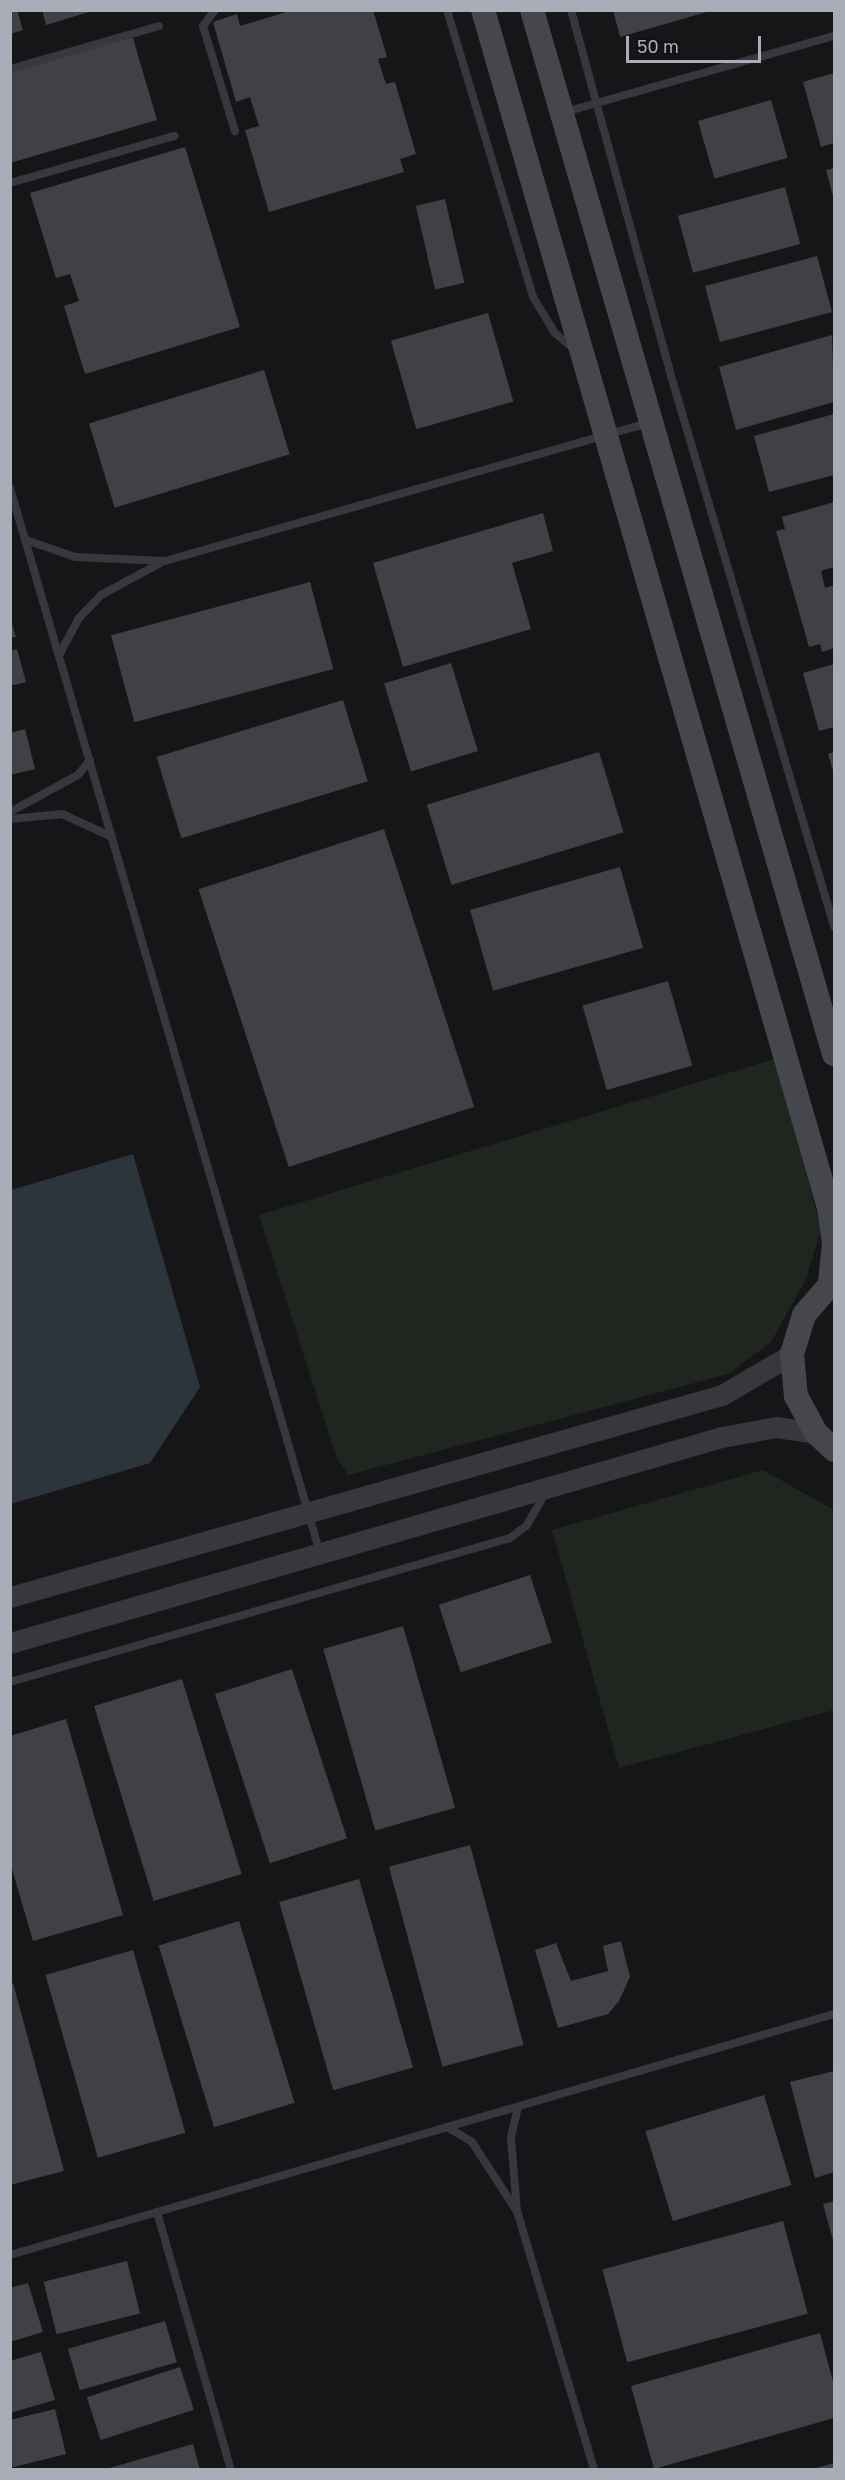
<!DOCTYPE html>
<style>
body{margin:0}
#map{position:relative;width:845px;height:2480px;overflow:hidden;background:#161618;font-family:"Golos Text",sans-serif}
div>[style]{position:absolute}
.green>*{inset:0;background:#1e261f}
.water>*{inset:0;background:#2c353c}
.building>*{inset:0;background:#404145;transform-origin:0 0}
.service>*{height:8px;margin:-4px;padding:0 4px;transform-origin:4px;border-radius:4px;background:#37383d}
.tertiary>*{height:21px;margin:-10.5px;padding:0 10.5px;transform-origin:10.5px;border-radius:10.5px;background:#37383d}
.secondary>*{height:24px;margin:-12px;padding:0 12px;transform-origin:12px;border-radius:12px;background:#45474d}
span{translate:-50% -50%;white-space:nowrap;text-align:center;line-height:1.15;-webkit-text-stroke:5px #111113;paint-order:stroke}
.frame{position:absolute;inset:0;border:12px solid #a8adb8;pointer-events:none}
.scale{position:absolute;left:626px;top:36px;width:135px;height:27px;box-sizing:border-box;border:3px solid #a8adb8;border-top:0;padding-left:8px;font-size:18px;line-height:21px;white-space:nowrap;color:#a8adb8;-webkit-text-stroke:4px #111113;paint-order:stroke}
</style>
<div id="map">
<div class="green">
<div style="clip-path:polygon(775px 1059px,821px 1229px,806px 1279px,771px 1342px,728px 1374px,348px 1475px,336px 1456px,259px 1215px)"></div>
<div style="clip-path:polygon(763px 1470px,834px 1510px,834px 1710px,619px 1768px,552px 1530px)"></div>
</div>
<div class="water">
<div style="clip-path:polygon(133px 1154px,200px 1387px,150px 1463px,11px 1504px,11px 1190px)"></div>
</div>
<div class="building">
<div style="clip-path:polygon(10px 10px,17px 10px,23px 30px,10px 34px)"></div>
<div style="clip-path:polygon(42px 10px,92px 10px,92px 11px,46px 25px)"></div>
<div style="clip-path:polygon(293px 10px,373px 10px,387px 57px,378px 59px,386px 84px,395px 82px,416px 154px,400px 159px,404px 172px,269px 212px,245px 130px,259px 126px,250px 97px,236px 102px,213px 22px,237px 14px,240px 26px)"></div>
<div style="clip-path:polygon(613px 10px,710px 10px,710px 11px,620px 37px)"></div>
<div style="clip-path:polygon(132px 35px,157px 120px,10px 163px,10px 71px)"></div>
<div style="clip-path:polygon(834px 73px,834px 143px,821px 147px,803px 82px)"></div>
<div style="left:771px;top:100px;width:60px;height:76px;rotate:74deg"></div>
<div style="clip-path:polygon(185px 147px,240px 327px,85px 374px,64px 306px,79px 301px,70px 274px,56px 278px,30px 193px)"></div>
<div style="clip-path:polygon(834px 168px,834px 200px,826px 170px)"></div>
<div style="left:785px;top:187px;width:59px;height:111px;rotate:75deg"></div>
<div style="left:445px;top:199px;width:86px;height:30px;rotate:77deg"></div>
<div style="left:817px;top:256px;width:58px;height:116px;rotate:75deg"></div>
<div style="left:488px;top:313px;width:92px;height:101px;rotate:74deg"></div>
<div style="clip-path:polygon(832px 335px,834px 402px,736px 430px,719px 367px)"></div>
<div style="left:264px;top:370px;width:88px;height:183px;rotate:73deg"></div>
<div style="clip-path:polygon(834px 414px,834px 475px,769px 492px,754px 436px)"></div>
<div style="clip-path:polygon(834px 502px,834px 567px,821px 571px,825px 588px,834px 585px,834px 648px,822px 652px,820px 644px,809px 647px,776px 531px,785px 529px,782px 517px)"></div>
<div style="clip-path:polygon(543px 513px,553px 551px,512px 563px,531px 629px,403px 667px,373px 563px)"></div>
<div style="left:310px;top:582px;width:90px;height:206px;rotate:75deg"></div>
<div style="clip-path:polygon(10px 618px,16px 637px,10px 638px)"></div>
<div style="clip-path:polygon(17px 649px,26px 682px,10px 686px,10px 651px)"></div>
<div style="left:451px;top:663px;width:92px;height:70px;rotate:73deg"></div>
<div style="clip-path:polygon(834px 664px,834px 727px,819px 731px,803px 673px)"></div>
<div style="left:343px;top:700px;width:85px;height:195px;rotate:73deg"></div>
<div style="clip-path:polygon(25px 729px,35px 769px,10px 775px,10px 733px)"></div>
<div style="left:599px;top:752px;width:84px;height:180px;rotate:73deg"></div>
<div style="clip-path:polygon(834px 752px,834px 774px,828px 754px)"></div>
<div style="left:384px;top:829px;width:292px;height:195px;rotate:72deg"></div>
<div style="left:620px;top:867px;width:84px;height:156px;rotate:74deg"></div>
<div style="left:668px;top:981px;width:88px;height:89px;rotate:74deg"></div>
<div style="left:530px;top:1575px;width:71px;height:96px;rotate:72deg"></div>
<div style="left:403px;top:1626px;width:189px;height:83px;rotate:74deg"></div>
<div style="left:292px;top:1669px;width:178px;height:81px;rotate:72deg"></div>
<div style="left:182px;top:1679px;width:204px;height:92px;rotate:73deg"></div>
<div style="clip-path:polygon(66px 1719px,123px 1915px,33px 1941px,10px 1862px,10px 1736px)"></div>
<div style="left:470px;top:1845px;width:207px;height:84px;rotate:75deg"></div>
<div style="left:359px;top:1879px;width:196px;height:83px;rotate:74deg"></div>
<div style="left:239px;top:1921px;width:190px;height:84px;rotate:73deg"></div>
<div style="clip-path:polygon(621px 1941px,630px 1977px,619px 2001px,608px 2014px,558px 2028px,535px 1950px,556px 1943px,571px 1981px,608px 1971px,603px 1946px)"></div>
<div style="left:133px;top:1950px;width:190px;height:91px;rotate:74deg"></div>
<div style="clip-path:polygon(13px 1983px,64px 2171px,10px 2185px,10px 1984px)"></div>
<div style="clip-path:polygon(834px 2071px,834px 2172px,815px 2178px,790px 2082px)"></div>
<div style="left:764px;top:2095px;width:94px;height:124px;rotate:73deg"></div>
<div style="clip-path:polygon(834px 2201px,834px 2244px,823px 2204px)"></div>
<div style="left:783px;top:2221px;width:96px;height:187px;rotate:75deg"></div>
<div style="left:127px;top:2261px;width:54px;height:86px;rotate:76deg"></div>
<div style="clip-path:polygon(28px 2283px,43px 2332px,10px 2342px,10px 2288px)"></div>
<div style="left:165px;top:2321px;width:43px;height:101px;rotate:74deg"></div>
<div style="clip-path:polygon(820px 2333px,834px 2385px,834px 2418px,654px 2469px,631px 2386px)"></div>
<div style="clip-path:polygon(41px 2352px,55px 2400px,10px 2413px,10px 2361px)"></div>
<div style="left:180px;top:2367px;width:45px;height:98px;rotate:72deg"></div>
<div style="clip-path:polygon(55px 2409px,66px 2454px,10px 2468px,10px 2420px)"></div>
<div style="clip-path:polygon(193px 2444px,200px 2470px,106px 2470px,106px 2469px)"></div>
<div style="clip-path:polygon(834px 2463px,834px 2470px,813px 2470px,813px 2469px)"></div>
</div>
<div class="service">
<div style="left:215px;top:10px;width:20px;rotate:127deg"></div>
<div style="left:203px;top:26px;width:110px;rotate:73.1deg"></div>
<div style="left:447px;top:10px;width:300px;rotate:73.3deg"></div>
<div style="left:533px;top:297px;width:42px;rotate:58.6deg"></div>
<div style="left:555px;top:333px;width:25px;rotate:40deg"></div>
<div style="left:571px;top:10px;width:372px;rotate:74.7deg"></div>
<div style="left:669px;top:369px;width:581px;rotate:73.5deg"></div>
<div style="left:10px;top:69px;width:155px;rotate:-16.1deg"></div>
<div style="left:565px;top:112px;width:280px;rotate:-15.8deg"></div>
<div style="left:10px;top:183px;width:171px;rotate:-16deg"></div>
<div style="left:10px;top:488px;width:1109px;rotate:73.77deg"></div>
<div style="left:26px;top:540px;width:52px;rotate:19.1deg"></div>
<div style="left:75px;top:557px;width:90px;rotate:2.5deg"></div>
<div style="left:165px;top:561px;width:502px;rotate:-15.95deg"></div>
<div style="left:59px;top:655px;width:42px;rotate:-61.6deg"></div>
<div style="left:79px;top:618px;width:32px;rotate:-46deg"></div>
<div style="left:101px;top:595px;width:69px;rotate:-28.4deg"></div>
<div style="left:10px;top:812px;width:77px;rotate:-28.6deg"></div>
<div style="left:78px;top:775px;width:19px;rotate:-51deg"></div>
<div style="left:10px;top:819px;width:52px;rotate:-5.5deg"></div>
<div style="left:62px;top:814px;width:55px;rotate:24.7deg"></div>
<div style="left:10px;top:1682px;width:520px;rotate:-16.07deg"></div>
<div style="left:510px;top:1538px;width:21px;rotate:-37deg"></div>
<div style="left:527px;top:1525px;width:40px;rotate:-60.3deg"></div>
<div style="left:518px;top:2107px;width:32px;rotate:103deg"></div>
<div style="left:511px;top:2138px;width:73px;rotate:85.3deg"></div>
<div style="left:517px;top:2211px;width:270px;rotate:73.4deg"></div>
<div style="left:447px;top:2127px;width:29px;rotate:31deg"></div>
<div style="left:472px;top:2142px;width:81px;rotate:57.1deg"></div>
<div style="left:157px;top:2212px;width:268px;rotate:74deg"></div>
<div style="left:10px;top:2255px;width:859px;rotate:-16.3deg"></div>
</div>
<div class="tertiary">
<div style="left:10px;top:1597px;width:740px;rotate:-15.84deg"></div>
<div style="left:722px;top:1395px;width:81px;rotate:-30.4deg"></div>
<div style="left:10px;top:1643px;width:741px;rotate:-16.14deg"></div>
<div style="left:722px;top:1437px;width:55px;rotate:-10.5deg"></div>
<div style="left:776px;top:1427px;width:40px;rotate:8.5deg"></div>
</div>
<div class="secondary">
<div style="left:483px;top:10px;width:1247px;rotate:73.89deg"></div>
<div style="left:829px;top:1208px;width:36px;rotate:82deg"></div>
<div style="left:834px;top:1244px;width:39px;rotate:96deg"></div>
<div style="left:532px;top:10px;width:1087px;rotate:73.87deg"></div>
<div style="left:834px;top:1280px;width:46px;rotate:130.6deg"></div>
<div style="left:804px;top:1315px;width:41px;rotate:107.1deg"></div>
<div style="left:792px;top:1354px;width:42px;rotate:84.6deg"></div>
<div style="left:796px;top:1396px;width:42px;rotate:61.6deg"></div>
<div style="left:816px;top:1433px;width:25px;rotate:43deg"></div>
</div>
<div class="frame"></div>
<div class="scale">50 m</div>
</div>
